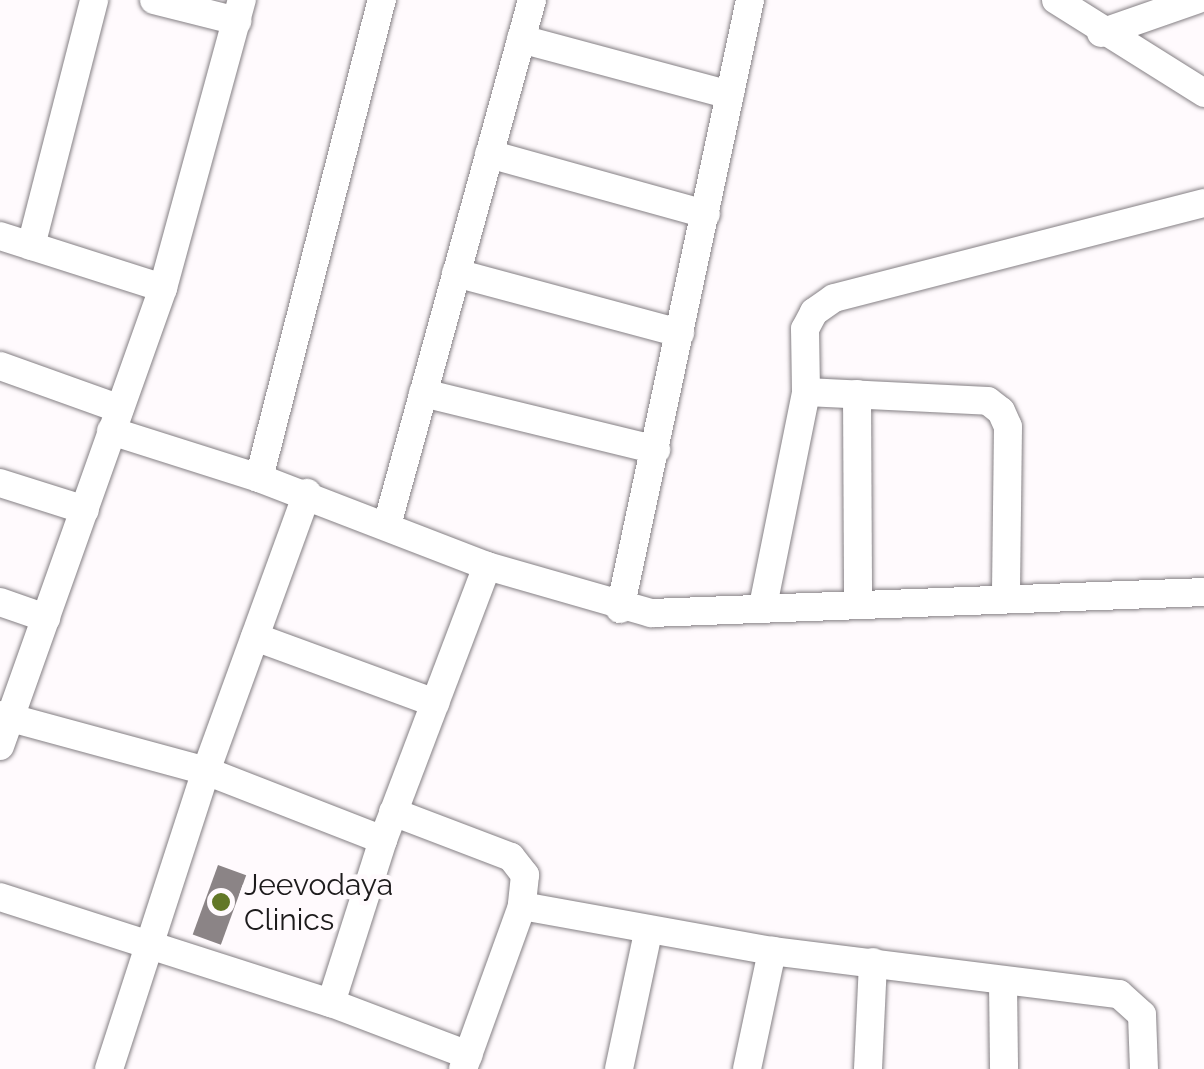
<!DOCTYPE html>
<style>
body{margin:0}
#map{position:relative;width:1204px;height:1069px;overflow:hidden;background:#fffafd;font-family:Raleway,sans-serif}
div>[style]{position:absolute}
.building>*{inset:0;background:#8b8486;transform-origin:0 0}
.roads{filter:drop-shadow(0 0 2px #858084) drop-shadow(0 0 2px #858084)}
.minor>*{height:28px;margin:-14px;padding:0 14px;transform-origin:14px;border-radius:14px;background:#fff}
.dots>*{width:28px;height:28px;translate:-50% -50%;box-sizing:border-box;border:5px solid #fffafd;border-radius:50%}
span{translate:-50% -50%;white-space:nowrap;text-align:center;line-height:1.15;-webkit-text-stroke:9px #fffafd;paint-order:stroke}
.poi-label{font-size:30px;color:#1d1b1c}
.left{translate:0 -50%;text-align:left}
</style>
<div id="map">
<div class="building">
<div style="left:218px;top:865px;width:30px;height:74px;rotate:20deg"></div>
</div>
<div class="roads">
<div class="minor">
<div style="left:154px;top:0;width:86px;rotate:14.2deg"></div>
<div style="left:1056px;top:0;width:175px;rotate:32.1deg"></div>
<div style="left:1101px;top:33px;width:101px;rotate:-19.2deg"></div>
<div style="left:521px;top:39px;width:216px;rotate:15deg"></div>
<div style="left:489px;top:154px;width:225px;rotate:15.5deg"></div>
<div style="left:0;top:236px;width:171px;rotate:17.7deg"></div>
<div style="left:31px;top:246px;width:254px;rotate:-75.6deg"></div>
<div style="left:456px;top:273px;width:232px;rotate:15deg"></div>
<div style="left:0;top:366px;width:127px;rotate:19.7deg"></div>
<div style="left:806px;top:392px;width:182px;rotate:2.8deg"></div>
<div style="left:988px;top:401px;width:16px;rotate:38deg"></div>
<div style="left:1001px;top:411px;width:17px;rotate:66deg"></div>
<div style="left:1008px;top:427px;width:171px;rotate:90.7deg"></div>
<div style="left:423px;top:393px;width:240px;rotate:13.7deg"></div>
<div style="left:857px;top:394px;width:209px;rotate:89.7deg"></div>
<div style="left:111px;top:431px;width:155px;rotate:17.6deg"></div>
<div style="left:0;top:483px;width:89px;rotate:17.6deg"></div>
<div style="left:387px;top:525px;width:545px;rotate:-74.56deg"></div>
<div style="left:487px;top:566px;width:171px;rotate:16deg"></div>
<div style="left:651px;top:613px;width:553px;rotate:-2.17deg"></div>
<div style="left:0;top:602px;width:49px;rotate:19.2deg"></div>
<div style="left:763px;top:606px;width:218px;rotate:-78.6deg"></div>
<div style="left:806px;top:392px;width:63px;rotate:-90.9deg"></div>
<div style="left:805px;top:329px;width:19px;rotate:-62deg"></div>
<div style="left:814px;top:312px;width:24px;rotate:-35deg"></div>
<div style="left:834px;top:298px;width:382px;rotate:-14.4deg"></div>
<div style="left:620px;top:609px;width:623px;rotate:-77.95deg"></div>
<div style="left:255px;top:637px;width:192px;rotate:20.1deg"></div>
<div style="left:0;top:715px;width:213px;rotate:15.2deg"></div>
<div style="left:206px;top:771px;width:190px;rotate:21.3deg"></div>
<div style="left:0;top:746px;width:486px;rotate:-70.4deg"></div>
<div style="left:163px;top:288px;width:299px;rotate:-74.7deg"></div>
<div style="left:393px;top:812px;width:126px;rotate:20.9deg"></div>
<div style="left:511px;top:857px;width:23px;rotate:52deg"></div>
<div style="left:525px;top:875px;width:31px;rotate:96deg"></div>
<div style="left:522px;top:906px;width:254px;rotate:10.2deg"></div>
<div style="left:772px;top:951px;width:350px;rotate:7.1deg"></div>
<div style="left:1119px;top:994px;width:31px;rotate:42deg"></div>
<div style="left:1142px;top:1015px;width:54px;rotate:87.9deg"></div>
<div style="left:0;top:897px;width:348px;rotate:17.8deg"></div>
<div style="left:331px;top:1003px;width:171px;rotate:-72.3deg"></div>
<div style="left:383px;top:840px;width:293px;rotate:-69.2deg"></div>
<div style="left:487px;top:566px;width:244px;rotate:-158.9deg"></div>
<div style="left:259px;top:478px;width:494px;rotate:-75.6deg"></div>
<div style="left:1003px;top:983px;width:86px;rotate:89.3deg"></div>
<div style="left:331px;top:1003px;width:147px;rotate:20.8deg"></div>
<div style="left:109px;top:1069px;width:313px;rotate:-72deg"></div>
<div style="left:206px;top:771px;width:296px;rotate:-70deg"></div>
<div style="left:463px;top:1069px;width:173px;rotate:-70.1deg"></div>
<div style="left:619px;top:1069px;width:140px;rotate:-78deg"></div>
<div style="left:747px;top:1069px;width:121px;rotate:-78deg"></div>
<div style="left:868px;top:1069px;width:107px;rotate:-87.3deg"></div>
</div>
</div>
<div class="dots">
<div style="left:221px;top:902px;background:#627727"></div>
</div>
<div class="poi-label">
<span class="left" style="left:244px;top:902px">Jeevodaya<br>Clinics</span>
</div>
</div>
